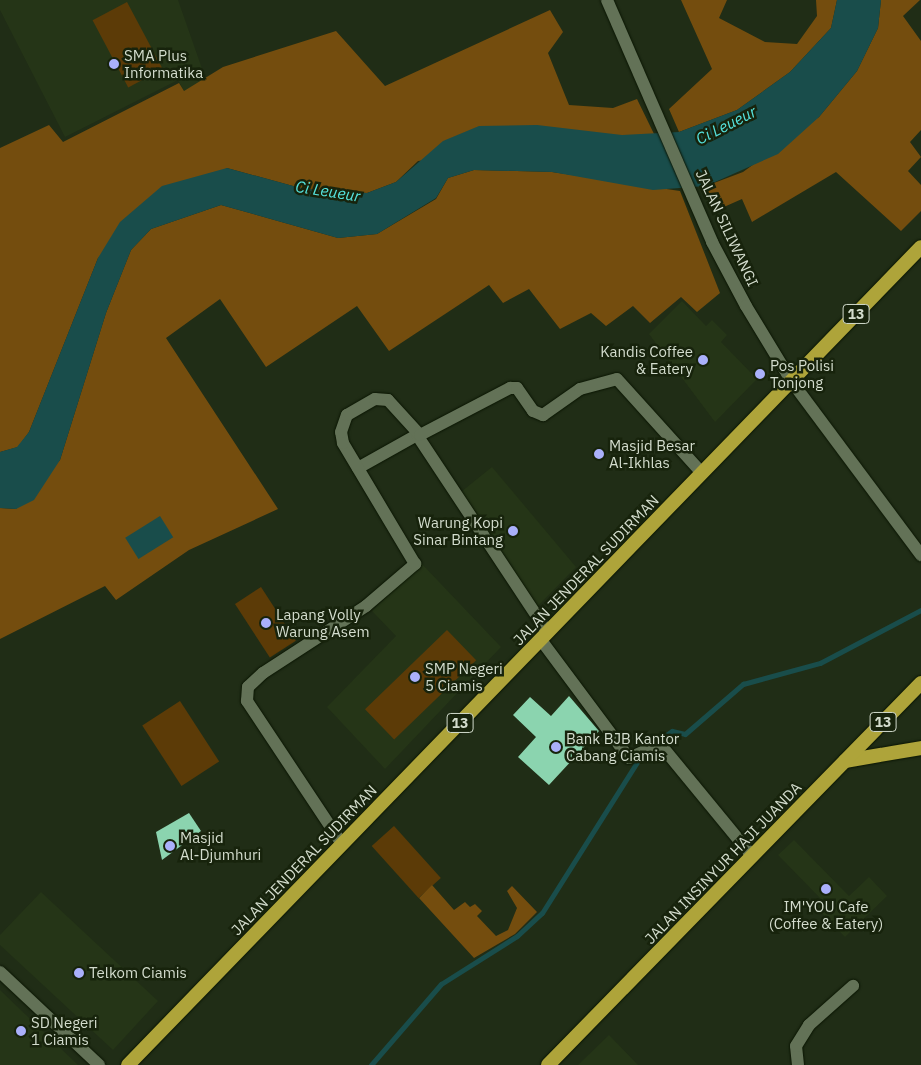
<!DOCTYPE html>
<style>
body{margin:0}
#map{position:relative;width:921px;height:1065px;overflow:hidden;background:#202d16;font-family:"IBM Plex Sans",sans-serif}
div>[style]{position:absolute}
.built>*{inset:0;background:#253517}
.green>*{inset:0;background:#5c3b07;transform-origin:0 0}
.forest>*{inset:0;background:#744d0e}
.water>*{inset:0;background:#194d4b;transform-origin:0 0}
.stream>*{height:5px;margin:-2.5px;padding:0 2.5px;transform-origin:2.5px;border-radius:2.5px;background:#194d4b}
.building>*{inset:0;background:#8bd4af}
.roads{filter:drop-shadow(0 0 1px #0a1502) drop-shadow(0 0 1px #0a1502)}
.minor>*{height:12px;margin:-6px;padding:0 6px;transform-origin:6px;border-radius:6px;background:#637257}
.secondary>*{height:12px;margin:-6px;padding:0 6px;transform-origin:6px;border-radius:6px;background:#637257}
.trunk>*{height:14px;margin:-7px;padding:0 7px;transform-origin:7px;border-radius:7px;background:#aea43a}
.dots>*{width:14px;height:14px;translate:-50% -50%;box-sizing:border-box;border:2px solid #17230c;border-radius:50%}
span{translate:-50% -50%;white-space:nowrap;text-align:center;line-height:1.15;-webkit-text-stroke:5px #17230c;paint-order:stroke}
.shield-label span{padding:1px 4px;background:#17230c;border:1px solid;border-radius:4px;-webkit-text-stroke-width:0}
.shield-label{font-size:14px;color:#d3dccd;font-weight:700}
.poi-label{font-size:15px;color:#d3dccd}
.left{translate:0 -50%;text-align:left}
.right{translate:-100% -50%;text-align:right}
.street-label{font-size:15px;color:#d3dccd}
.water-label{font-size:16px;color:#55e2dd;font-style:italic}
</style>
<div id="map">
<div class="built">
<div style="clip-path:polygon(0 0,178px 0,206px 80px,184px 91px,178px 80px,65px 137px,0 10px)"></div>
<div style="clip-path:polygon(682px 301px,706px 326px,712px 320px,727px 335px,721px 342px,757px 379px,715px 422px,649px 334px)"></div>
<div style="clip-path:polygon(492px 467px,576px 567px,533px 611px,456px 496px)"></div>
<div style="clip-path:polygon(421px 563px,501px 647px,385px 769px,327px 707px,396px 636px,372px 611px)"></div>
<div style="clip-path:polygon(794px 840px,849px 896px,869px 877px,887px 896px,845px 937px,814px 905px,820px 898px,778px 855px)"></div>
<div style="clip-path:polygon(41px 892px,158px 1001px,113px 1050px,0 945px,0 935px)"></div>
<div style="clip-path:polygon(0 990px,77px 1064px,78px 1065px,0 1065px)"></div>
<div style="clip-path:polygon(609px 1035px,638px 1065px,578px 1065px)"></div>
</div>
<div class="green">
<div style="left:127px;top:2px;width:76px;height:39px;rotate:62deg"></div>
<div style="left:261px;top:587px;width:64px;height:31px;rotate:57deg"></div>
<div style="left:447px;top:630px;width:42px;height:114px;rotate:46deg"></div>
<div style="left:180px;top:701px;width:72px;height:45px;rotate:57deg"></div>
<div style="left:394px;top:826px;width:70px;height:30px;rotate:48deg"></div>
</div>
<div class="forest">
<div style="clip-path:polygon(681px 0,727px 0,719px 18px,765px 42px,797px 44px,817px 16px,816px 0,837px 0,831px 28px,790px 72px,737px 110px,679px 132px,669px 109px,712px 69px)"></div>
<div style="clip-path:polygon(881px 0,920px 0,903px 16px,921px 41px,921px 130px,910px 142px,921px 157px,908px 171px,921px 185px,921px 211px,901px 231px,836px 172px,752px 222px,742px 199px,717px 210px,706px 186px,743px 172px,819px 117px,857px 71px,878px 28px)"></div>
<div style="clip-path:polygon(550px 10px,563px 32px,548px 53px,569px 105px,613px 108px,637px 99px,655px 136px,622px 135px,418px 161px,396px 182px,367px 193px,304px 189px,227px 168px,98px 258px,29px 432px,18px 447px,0 452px,0 148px,49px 125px,63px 142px,179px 83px,184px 91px,223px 67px,336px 31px,385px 86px)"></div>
<div style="clip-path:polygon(474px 170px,552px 172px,680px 191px,720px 293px,697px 312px,681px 297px,650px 323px,633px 306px,606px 326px,591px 313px,560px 329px,529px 289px,503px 303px,489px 285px,389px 351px,357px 306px,266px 367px,220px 299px,166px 338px,278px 509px,189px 550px,116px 600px,105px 586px,0 639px,0 508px,16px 509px,60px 460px,106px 313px,131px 250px,151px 229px,221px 205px,338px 238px,377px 234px,436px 199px,448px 178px)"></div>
<div style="clip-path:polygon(432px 885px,454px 910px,465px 902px,470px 907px,475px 904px,482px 911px,477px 916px,496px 936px,508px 930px,517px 908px,507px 891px,512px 886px,537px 912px,515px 934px,474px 958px,419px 898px)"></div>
</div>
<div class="water">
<div style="clip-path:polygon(837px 0,881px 0,878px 28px,857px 71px,819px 117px,778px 154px,706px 186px,653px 190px,552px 172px,474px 170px,448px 178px,436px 198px,377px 234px,338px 238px,221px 205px,151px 229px,131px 250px,106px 313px,60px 460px,34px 500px,16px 509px,0 508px,0 452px,17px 447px,29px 432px,98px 258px,120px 222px,162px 186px,227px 168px,304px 189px,367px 193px,396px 182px,443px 141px,479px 126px,537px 125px,622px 135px,679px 132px,737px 110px,790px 72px,831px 28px)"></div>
<div style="left:160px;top:516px;width:25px;height:41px;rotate:58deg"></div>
</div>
<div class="stream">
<div style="left:658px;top:741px;width:17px;rotate:-36deg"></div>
<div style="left:672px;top:731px;width:13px;rotate:13deg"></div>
<div style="left:685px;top:734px;width:77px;rotate:-40.8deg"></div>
<div style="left:743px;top:684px;width:80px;rotate:-15.3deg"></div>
<div style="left:820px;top:663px;width:114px;rotate:-27.7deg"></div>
<div style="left:371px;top:1065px;width:107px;rotate:-49.2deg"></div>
<div style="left:441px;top:984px;width:90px;rotate:-32.3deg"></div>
<div style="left:517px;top:936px;width:34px;rotate:-43deg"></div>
<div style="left:542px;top:913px;width:186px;rotate:-57.8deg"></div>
</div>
<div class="building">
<div style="clip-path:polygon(569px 696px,599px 731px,549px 785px,518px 757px,536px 737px,513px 715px,530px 697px,551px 716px)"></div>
<div style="clip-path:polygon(189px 813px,201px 831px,162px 860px,156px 832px)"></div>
</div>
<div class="roads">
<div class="minor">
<div style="left:358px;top:468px;width:68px;rotate:-29.2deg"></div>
<div style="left:417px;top:435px;width:237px;rotate:56.5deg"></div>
<div style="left:541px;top:640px;width:147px;rotate:53.3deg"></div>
<div style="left:629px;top:758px;width:34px;rotate:-24deg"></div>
<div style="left:660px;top:744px;width:145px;rotate:50.6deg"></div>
<div style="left:342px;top:844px;width:172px;rotate:-123.6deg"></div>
<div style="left:247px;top:701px;width:14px;rotate:-86deg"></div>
<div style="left:248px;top:687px;width:21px;rotate:-43deg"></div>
<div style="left:263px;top:673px;width:123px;rotate:-33deg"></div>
<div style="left:366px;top:606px;width:65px;rotate:-40.6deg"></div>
<div style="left:415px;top:564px;width:141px;rotate:-120.8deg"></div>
<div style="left:343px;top:443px;width:11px;rotate:-100deg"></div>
<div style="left:341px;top:432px;width:18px;rotate:-71deg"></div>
<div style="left:347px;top:415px;width:32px;rotate:-30deg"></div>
<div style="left:375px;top:399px;width:13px;rotate:4deg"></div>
<div style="left:388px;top:400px;width:47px;rotate:47.6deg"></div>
<div style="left:420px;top:435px;width:102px;rotate:-27.6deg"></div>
<div style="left:510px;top:388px;width:7px"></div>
<div style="left:517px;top:388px;width:28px;rotate:55deg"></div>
<div style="left:533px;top:411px;width:11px;rotate:22deg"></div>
<div style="left:543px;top:415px;width:45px;rotate:-35.1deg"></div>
<div style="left:580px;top:389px;width:38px;rotate:-15deg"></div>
<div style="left:617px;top:379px;width:127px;rotate:47.9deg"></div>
<div style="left:0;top:972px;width:136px;rotate:43.2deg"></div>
<div style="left:798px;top:1065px;width:19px;rotate:-96deg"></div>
<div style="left:796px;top:1046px;width:25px;rotate:-58deg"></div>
<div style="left:809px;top:1025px;width:59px;rotate:-41.6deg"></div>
</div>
<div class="secondary">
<div style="left:607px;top:0;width:264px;rotate:66.5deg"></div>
<div style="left:712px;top:242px;width:72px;rotate:62deg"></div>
<div style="left:746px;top:306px;width:89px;rotate:58.8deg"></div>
<div style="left:792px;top:382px;width:216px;rotate:53.3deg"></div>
</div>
<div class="trunk">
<div style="left:845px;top:761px;width:77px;rotate:-9.7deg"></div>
<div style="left:128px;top:1065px;width:1139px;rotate:-45.89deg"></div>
<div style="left:548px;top:1065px;width:534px;rotate:-45.68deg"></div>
</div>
</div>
<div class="dots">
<div style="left:114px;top:64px;background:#aab0fb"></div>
<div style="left:703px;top:360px;background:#aab0fb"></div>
<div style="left:760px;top:374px;background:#aab0fb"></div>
<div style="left:599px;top:454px;background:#aab0fb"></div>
<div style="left:513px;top:531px;background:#aab0fb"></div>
<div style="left:266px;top:623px;background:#aab0fb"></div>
<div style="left:415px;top:677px;background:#aab0fb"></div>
<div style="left:556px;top:747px;background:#aab0fb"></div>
<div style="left:170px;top:846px;background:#aab0fb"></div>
<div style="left:826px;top:889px;background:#aab0fb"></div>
<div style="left:79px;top:973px;background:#aab0fb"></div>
<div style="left:21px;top:1031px;background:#aab0fb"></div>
</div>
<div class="shield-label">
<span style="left:856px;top:314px">13</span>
<span style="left:883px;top:722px">13</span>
<span style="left:460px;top:723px">13</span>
</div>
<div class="poi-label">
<span class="left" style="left:124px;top:64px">SMA Plus<br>Informatika</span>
<span class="right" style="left:693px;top:360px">Kandis Coffee<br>&amp; Eatery</span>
<span class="left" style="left:770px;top:374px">Pos Polisi<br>Tonjong</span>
<span class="left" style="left:609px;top:454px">Masjid Besar<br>Al-Ikhlas</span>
<span class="right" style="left:503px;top:531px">Warung Kopi<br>Sinar Bintang</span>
<span class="left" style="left:276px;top:623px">Lapang Volly<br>Warung Asem</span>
<span class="left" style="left:425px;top:677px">SMP Negeri<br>5 Ciamis</span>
<span class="left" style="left:566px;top:747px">Bank BJB Kantor<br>Cabang Ciamis</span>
<span class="left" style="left:180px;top:846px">Masjid<br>Al-Djumhuri</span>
<span style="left:826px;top:915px">IM'YOU Cafe<br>(Coffee &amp; Eatery)</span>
<span class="left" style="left:89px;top:973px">Telkom Ciamis</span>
<span class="left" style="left:31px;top:1031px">SD Negeri<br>1 Ciamis</span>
</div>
<div class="street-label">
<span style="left:727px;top:228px;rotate:65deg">JALAN SILIWANGI</span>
<span style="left:586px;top:570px;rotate:-46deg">JALAN JENDERAL SUDIRMAN</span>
<span style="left:304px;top:860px;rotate:-46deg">JALAN JENDERAL SUDIRMAN</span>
<span style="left:723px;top:863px;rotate:-46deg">JALAN INSINYUR HAJI JUANDA</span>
</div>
<div class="water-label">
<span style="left:726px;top:125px;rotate:-27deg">Ci Leueur</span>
<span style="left:328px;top:191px;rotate:9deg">Ci Leueur</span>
</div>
</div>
